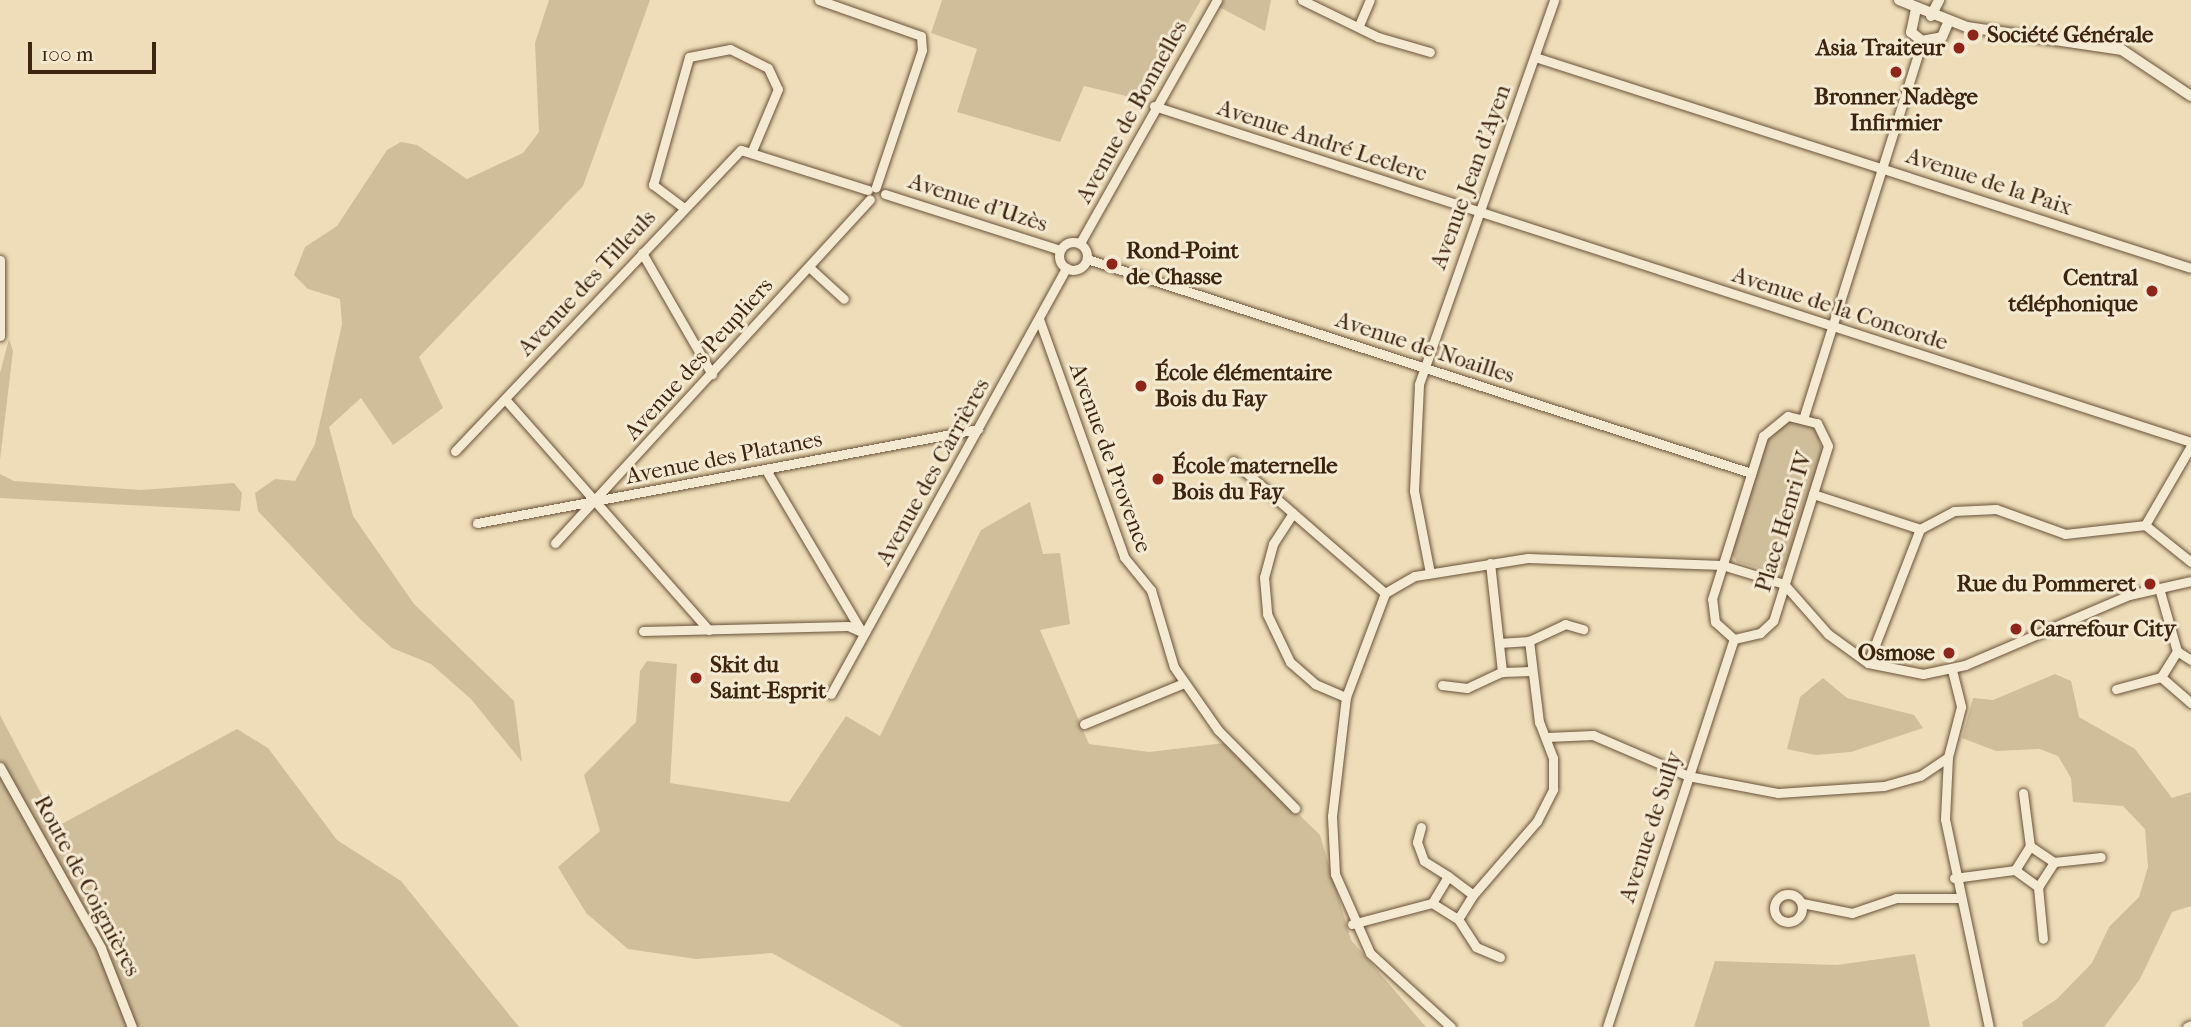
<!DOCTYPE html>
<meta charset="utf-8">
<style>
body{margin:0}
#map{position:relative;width:2191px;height:1027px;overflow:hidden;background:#eeddb8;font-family:"IM FELL French Canon",serif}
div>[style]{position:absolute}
.green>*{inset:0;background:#d0be9b}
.roads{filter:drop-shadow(0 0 2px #695239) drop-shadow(0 0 2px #695239)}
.minor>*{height:9px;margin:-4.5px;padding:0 4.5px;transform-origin:4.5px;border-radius:4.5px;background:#f4e9d1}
.minor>.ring{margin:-4.5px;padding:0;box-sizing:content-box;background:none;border:9px solid #f4e9d1;border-radius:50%}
.tertiary>*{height:10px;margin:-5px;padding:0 5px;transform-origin:5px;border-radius:5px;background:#f4e9d1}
.dots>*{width:19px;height:19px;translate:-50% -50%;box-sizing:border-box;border:4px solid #f4e9d1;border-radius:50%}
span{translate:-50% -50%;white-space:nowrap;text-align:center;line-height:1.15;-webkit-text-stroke:6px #f4e9d1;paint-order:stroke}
.poi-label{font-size:23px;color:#3d240f;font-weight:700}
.left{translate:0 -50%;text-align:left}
.right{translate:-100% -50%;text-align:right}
.street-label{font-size:23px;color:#3d240f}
.scale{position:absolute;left:28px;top:42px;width:128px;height:32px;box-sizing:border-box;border:4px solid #3d240f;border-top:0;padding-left:9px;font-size:21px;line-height:24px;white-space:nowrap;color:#3d240f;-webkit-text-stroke:5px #f4e9d1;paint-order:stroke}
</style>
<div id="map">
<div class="green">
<div style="clip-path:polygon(549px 0,650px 0,583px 186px,419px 357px,443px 408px,393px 445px,361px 398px,329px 427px,353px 516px,414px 604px,514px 701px,522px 762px,471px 699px,431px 664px,392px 648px,359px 618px,258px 511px,255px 493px,275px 479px,295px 481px,315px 444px,342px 324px,340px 299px,308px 289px,294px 275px,305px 247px,337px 226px,387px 150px,401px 142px,417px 145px,467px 179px,523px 153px,539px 132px,535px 43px)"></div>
<div style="clip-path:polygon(942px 0,1201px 0,1143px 100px,1084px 86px,1060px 142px,957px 112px,977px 49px,931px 33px)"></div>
<div style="clip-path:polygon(1222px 0,1271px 0,1265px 31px,1219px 7px)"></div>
<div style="clip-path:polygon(9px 339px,13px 351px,0 460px,0 373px)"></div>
<div style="clip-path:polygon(1785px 421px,1806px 421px,1816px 429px,1823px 453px,1787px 567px,1774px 572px,1737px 562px,1731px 553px,1768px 436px)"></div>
<div style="clip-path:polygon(0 474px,14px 481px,141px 490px,234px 483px,242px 493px,240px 511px,0 498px)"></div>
<div style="clip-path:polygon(1030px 502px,1043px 554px,1060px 553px,1070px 624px,1040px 630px,1089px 744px,1149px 752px,1225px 743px,1320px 835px,1351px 940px,1426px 1027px,903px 1027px,772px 953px,696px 959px,628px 949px,586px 913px,558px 867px,600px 831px,584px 775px,636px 722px,640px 671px,647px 661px,677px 664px,670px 783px,789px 802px,846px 716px,880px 736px,981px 530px)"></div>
<div style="clip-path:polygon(2055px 674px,2071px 681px,2079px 717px,2135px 749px,2172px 798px,2191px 792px,2191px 906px,2172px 912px,2140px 979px,2104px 1027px,2023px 1027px,2022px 1022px,2057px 999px,2092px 963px,2109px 927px,2139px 897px,2148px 867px,2145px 829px,2123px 806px,2073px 802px,2071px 778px,2058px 756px,2040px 749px,1996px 751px,1962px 738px,1973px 698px,1993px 700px)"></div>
<div style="clip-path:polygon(1823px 678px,1847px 698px,1914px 715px,1923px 728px,1851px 752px,1815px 755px,1787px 749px,1800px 697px)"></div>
<div style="clip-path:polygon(0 715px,58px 826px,237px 729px,268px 748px,337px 840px,401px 881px,519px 1027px,0 1027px)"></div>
<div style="clip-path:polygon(1915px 954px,1930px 1027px,1694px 1027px,1715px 961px,1837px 965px)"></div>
</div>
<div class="roads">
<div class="minor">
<div style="left:819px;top:0;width:108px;rotate:19.4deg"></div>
<div style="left:921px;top:36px;width:14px;rotate:86deg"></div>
<div style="left:922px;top:50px;width:145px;rotate:108.6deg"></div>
<div style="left:1302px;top:0;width:85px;rotate:26deg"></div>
<div style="left:1378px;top:37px;width:54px;rotate:16.1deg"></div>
<div style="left:1360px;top:23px;width:25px;rotate:-67deg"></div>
<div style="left:1535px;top:57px;width:689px;rotate:17.83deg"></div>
<div style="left:1154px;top:106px;width:1090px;rotate:17.95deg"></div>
<div style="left:885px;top:194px;width:184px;rotate:17.7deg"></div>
<div style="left:684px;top:208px;width:39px;rotate:-143deg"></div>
<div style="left:653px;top:185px;width:133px;rotate:-74.3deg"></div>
<div style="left:689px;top:57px;width:42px;rotate:-11deg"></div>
<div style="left:730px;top:49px;width:42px;rotate:26.6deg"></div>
<div style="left:768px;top:68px;width:23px;rotate:65deg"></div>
<div style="left:778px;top:89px;width:67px;rotate:112.8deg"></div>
<div class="ring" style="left:1059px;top:242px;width:19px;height:19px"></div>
<div style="left:1080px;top:243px;width:279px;rotate:-60.6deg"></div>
<div style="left:642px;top:253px;width:140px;rotate:60deg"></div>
<div style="left:1087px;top:259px;width:698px;rotate:17.86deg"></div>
<div style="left:0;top:260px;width:76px;rotate:90deg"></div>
<div style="left:809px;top:267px;width:47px;rotate:42.4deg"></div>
<div style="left:1039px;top:319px;width:253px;rotate:70.3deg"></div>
<div style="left:1124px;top:557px;width:43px;rotate:50.7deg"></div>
<div style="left:1151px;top:590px;width:80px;rotate:73.4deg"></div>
<div style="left:1174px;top:667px;width:77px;rotate:55.1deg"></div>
<div style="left:1218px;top:730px;width:110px;rotate:45.4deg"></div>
<div style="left:505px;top:399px;width:308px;rotate:48.6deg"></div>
<div style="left:1788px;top:416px;width:30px;rotate:14deg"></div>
<div style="left:1817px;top:423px;width:25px;rotate:64deg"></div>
<div style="left:1828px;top:446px;width:183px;rotate:107.4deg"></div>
<div style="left:1773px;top:621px;width:18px;rotate:137deg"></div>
<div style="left:1760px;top:633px;width:27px;rotate:167deg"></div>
<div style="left:1734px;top:639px;width:25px;rotate:-138deg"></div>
<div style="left:1715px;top:622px;width:23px;rotate:-97deg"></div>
<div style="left:1712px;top:599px;width:171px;rotate:-72.6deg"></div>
<div style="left:1763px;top:436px;width:32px;rotate:-39deg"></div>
<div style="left:1804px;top:416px;width:393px;rotate:-72.5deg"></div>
<div style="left:455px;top:451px;width:415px;rotate:-46.5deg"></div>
<div style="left:741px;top:150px;width:133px;rotate:17.5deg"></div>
<div style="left:1233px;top:461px;width:201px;rotate:41deg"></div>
<div style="left:766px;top:470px;width:185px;rotate:59.4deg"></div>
<div style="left:1813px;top:494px;width:113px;rotate:18.1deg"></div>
<div style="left:1293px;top:513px;width:37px;rotate:123deg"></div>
<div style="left:1273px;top:544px;width:34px;rotate:105deg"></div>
<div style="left:1264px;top:577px;width:37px;rotate:85deg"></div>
<div style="left:1267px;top:614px;width:53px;rotate:64.4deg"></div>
<div style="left:1290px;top:662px;width:33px;rotate:41deg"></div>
<div style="left:1315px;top:684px;width:34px;rotate:23deg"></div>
<div style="left:477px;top:523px;width:510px;rotate:-10.63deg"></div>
<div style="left:2145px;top:525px;width:91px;rotate:-59.8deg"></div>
<div style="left:555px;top:543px;width:466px;rotate:-47.5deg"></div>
<div style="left:1490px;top:563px;width:110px;rotate:83.7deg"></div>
<div style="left:1430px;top:573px;width:84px;rotate:-101deg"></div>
<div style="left:1414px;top:491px;width:107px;rotate:-87.3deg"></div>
<div style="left:1419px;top:384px;width:407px;rotate:-70.6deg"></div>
<div style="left:2159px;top:588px;width:66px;rotate:74.1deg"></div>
<div style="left:2177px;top:651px;width:17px;rotate:33deg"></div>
<div style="left:643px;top:631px;width:205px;rotate:-1.4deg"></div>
<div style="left:848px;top:626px;width:17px;rotate:24deg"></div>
<div style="left:1499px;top:643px;width:30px;rotate:-4deg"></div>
<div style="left:1529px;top:641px;width:40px;rotate:-25deg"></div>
<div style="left:1565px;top:624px;width:19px;rotate:16deg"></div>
<div style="left:1868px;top:663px;width:144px;rotate:-68.8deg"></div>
<div style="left:1920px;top:529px;width:38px;rotate:-28deg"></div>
<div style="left:1954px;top:511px;width:42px;rotate:-2.7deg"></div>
<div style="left:1996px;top:509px;width:73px;rotate:19.9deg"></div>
<div style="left:2065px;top:534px;width:81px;rotate:-6.4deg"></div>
<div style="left:2145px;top:525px;width:59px;rotate:38.8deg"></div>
<div style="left:1952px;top:670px;width:38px;rotate:76deg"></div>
<div style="left:1961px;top:707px;width:52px;rotate:104.6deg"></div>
<div style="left:1948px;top:757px;width:62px;rotate:92.8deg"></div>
<div style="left:1945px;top:819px;width:213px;rotate:78.1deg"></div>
<div style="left:2161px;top:677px;width:40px;rotate:41deg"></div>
<div style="left:1442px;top:685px;width:25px;rotate:7deg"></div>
<div style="left:1467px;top:688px;width:38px;rotate:-25deg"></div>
<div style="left:1502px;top:672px;width:29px;rotate:-2deg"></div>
<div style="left:2116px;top:689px;width:47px;rotate:-14.9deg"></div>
<div style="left:2161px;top:677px;width:31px;rotate:-58deg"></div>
<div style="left:831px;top:694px;width:487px;rotate:-61.1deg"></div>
<div style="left:1084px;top:724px;width:108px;rotate:-22.3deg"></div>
<div style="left:1547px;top:737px;width:46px;rotate:-2.5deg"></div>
<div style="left:1593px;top:735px;width:103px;rotate:23.3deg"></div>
<div style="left:1688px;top:776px;width:92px;rotate:10.7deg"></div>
<div style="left:1778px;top:793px;width:106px;rotate:-3.8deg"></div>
<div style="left:1884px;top:786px;width:37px;rotate:-16deg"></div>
<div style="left:1920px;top:776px;width:34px;rotate:-34deg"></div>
<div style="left:0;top:767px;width:207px;rotate:60.8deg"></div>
<div style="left:101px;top:948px;width:85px;rotate:68.6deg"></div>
<div style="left:2023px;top:793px;width:53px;rotate:82.5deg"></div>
<div style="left:2030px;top:846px;width:28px;rotate:122deg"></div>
<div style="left:2015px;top:870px;width:29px;rotate:36deg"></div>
<div style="left:2038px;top:887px;width:30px;rotate:-57deg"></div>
<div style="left:1421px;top:827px;width:16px;rotate:105deg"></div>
<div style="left:1417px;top:842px;width:20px;rotate:70deg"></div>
<div style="left:1424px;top:861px;width:28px;rotate:32deg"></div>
<div style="left:2030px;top:846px;width:29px;rotate:34deg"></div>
<div style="left:2054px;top:862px;width:47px;rotate:-6.1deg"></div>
<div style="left:1954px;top:878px;width:62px;rotate:-7.5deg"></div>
<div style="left:2038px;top:887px;width:52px;rotate:84.5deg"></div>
<div class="ring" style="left:1774px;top:894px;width:19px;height:19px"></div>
<div style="left:1432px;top:903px;width:31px;rotate:32deg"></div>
<div style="left:1458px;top:919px;width:28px;rotate:-58deg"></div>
<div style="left:1802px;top:903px;width:51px;rotate:11.3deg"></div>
<div style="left:1852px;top:913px;width:46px;rotate:-18.8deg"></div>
<div style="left:1896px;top:898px;width:62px"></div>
<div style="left:1458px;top:919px;width:33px;rotate:57deg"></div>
<div style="left:1476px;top:947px;width:26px;rotate:23deg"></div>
<div style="left:1352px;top:924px;width:83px;rotate:-14.7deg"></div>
<div style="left:1432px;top:903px;width:31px;rotate:-59deg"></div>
<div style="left:1448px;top:876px;width:31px;rotate:37deg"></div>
<div style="left:1473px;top:895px;width:98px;rotate:-49.1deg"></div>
<div style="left:1537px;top:821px;width:36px;rotate:-63deg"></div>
<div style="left:1553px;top:789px;width:31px;rotate:-90deg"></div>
<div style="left:1553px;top:758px;width:39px;rotate:-111deg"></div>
<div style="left:1539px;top:722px;width:82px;rotate:-97deg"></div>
<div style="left:1451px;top:1027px;width:110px;rotate:-137.6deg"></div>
<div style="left:1370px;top:953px;width:86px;rotate:-113.9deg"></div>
<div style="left:1335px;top:874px;width:58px;rotate:-93deg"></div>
<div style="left:1332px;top:816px;width:120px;rotate:-83.3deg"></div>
<div style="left:1346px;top:697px;width:111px;rotate:-69.4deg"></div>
<div style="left:1385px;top:593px;width:34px;rotate:-30deg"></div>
<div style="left:1415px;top:576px;width:114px;rotate:-9.1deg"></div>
<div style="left:1528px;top:558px;width:194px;rotate:2.1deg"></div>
<div style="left:1722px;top:565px;width:65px;rotate:17deg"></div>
<div style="left:1784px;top:584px;width:67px;rotate:48.7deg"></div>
<div style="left:1828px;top:634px;width:49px;rotate:35.9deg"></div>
<div style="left:1868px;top:663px;width:56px;rotate:11.3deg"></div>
<div style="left:1923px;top:674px;width:43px;rotate:-12.1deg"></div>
<div style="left:1965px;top:665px;width:178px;rotate:-23.1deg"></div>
<div style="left:2129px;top:595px;width:64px;rotate:-12.7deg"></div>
<div style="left:1607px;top:1027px;width:408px;rotate:-71.9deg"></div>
<div style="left:2187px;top:1027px;width:4px;rotate:-27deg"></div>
</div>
<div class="tertiary">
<div style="left:1899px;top:0;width:73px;rotate:21.7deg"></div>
<div style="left:1967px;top:27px;width:157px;rotate:8.4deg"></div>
<div style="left:2122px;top:50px;width:83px;rotate:33.7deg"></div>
<div style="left:1916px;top:9px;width:24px;rotate:102deg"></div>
<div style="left:1911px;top:32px;width:14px;rotate:39deg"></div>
<div style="left:1922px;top:41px;width:20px;rotate:-11deg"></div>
<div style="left:1942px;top:37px;width:15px;rotate:-67deg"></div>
<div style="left:1931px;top:16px;width:18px;rotate:-63deg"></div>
</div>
</div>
<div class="dots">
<div style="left:1973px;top:35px;background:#8f2418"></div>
<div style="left:1959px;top:48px;background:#8f2418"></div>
<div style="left:1896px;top:72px;background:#8f2418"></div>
<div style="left:1112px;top:264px;background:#8f2418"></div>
<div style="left:2152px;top:291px;background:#8f2418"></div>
<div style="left:1141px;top:386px;background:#8f2418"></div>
<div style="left:1158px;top:479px;background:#8f2418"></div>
<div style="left:2150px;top:584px;background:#8f2418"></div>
<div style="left:2016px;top:629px;background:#8f2418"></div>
<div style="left:1949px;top:653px;background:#8f2418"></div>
<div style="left:696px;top:678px;background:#8f2418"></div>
</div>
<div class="poi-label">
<span class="left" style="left:1987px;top:35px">Société Générale</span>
<span class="right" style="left:1945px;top:48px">Asia Traiteur</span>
<span style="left:1896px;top:110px">Bronner Nadège<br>Infirmier</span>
<span class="left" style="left:1126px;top:264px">Rond-Point<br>de Chasse</span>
<span class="right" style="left:2138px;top:291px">Central<br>téléphonique</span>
<span class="left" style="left:1155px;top:386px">École élémentaire<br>Bois du Fay</span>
<span class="left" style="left:1172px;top:479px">École maternelle<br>Bois du Fay</span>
<span class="right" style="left:2136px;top:584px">Rue du Pommeret</span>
<span class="left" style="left:2030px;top:629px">Carrefour City</span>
<span class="right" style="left:1935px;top:653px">Osmose</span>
<span class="left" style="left:710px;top:678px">Skit du<br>Saint-Esprit</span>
</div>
<div class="street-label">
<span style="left:1132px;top:112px;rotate:-61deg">Avenue de Bonnelles</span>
<span style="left:1322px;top:141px;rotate:18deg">Avenue André Leclerc</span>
<span style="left:1471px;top:177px;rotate:-70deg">Avenue Jean d'Ayen</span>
<span style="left:1989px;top:182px;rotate:18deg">Avenue de la Paix</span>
<span style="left:978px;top:203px;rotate:18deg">Avenue d'Uzès</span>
<span style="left:587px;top:283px;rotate:-47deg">Avenue des Tilleuls</span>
<span style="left:1840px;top:309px;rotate:18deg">Avenue de la Concorde</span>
<span style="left:1425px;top:348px;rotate:18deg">Avenue de Noailles</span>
<span style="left:699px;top:359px;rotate:-48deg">Avenue des Peupliers</span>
<span style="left:724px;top:458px;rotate:-11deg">Avenue des Platanes</span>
<span style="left:1110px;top:458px;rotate:70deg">Avenue de Provence</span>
<span style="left:933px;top:472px;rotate:-61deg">Avenue des Carrières</span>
<span style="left:1784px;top:522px;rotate:-73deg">Place Henri IV</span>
<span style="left:1651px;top:827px;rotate:-72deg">Avenue de Sully</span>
<span style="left:87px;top:886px;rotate:62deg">Route de Coignières</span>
</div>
<div class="scale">100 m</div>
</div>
